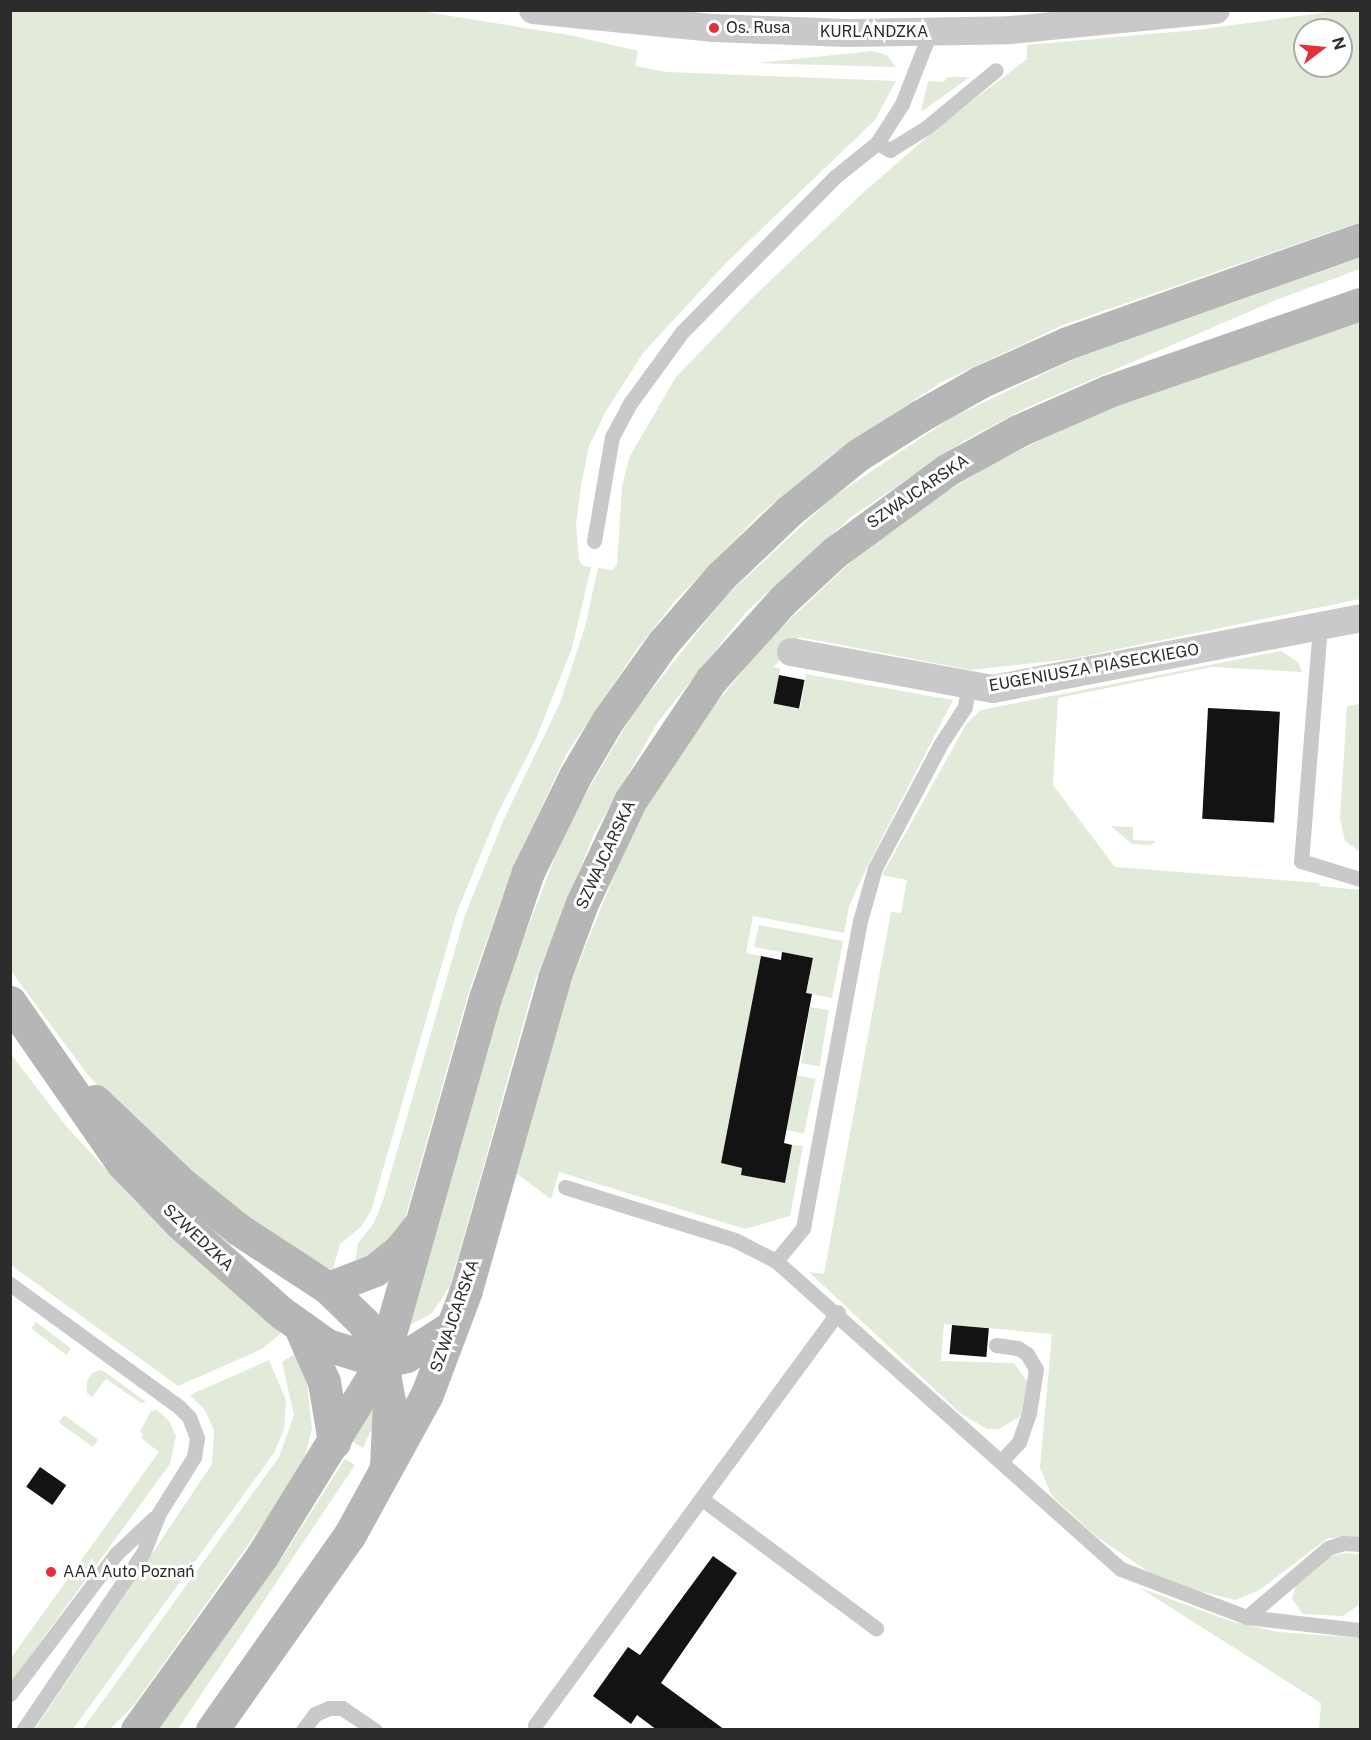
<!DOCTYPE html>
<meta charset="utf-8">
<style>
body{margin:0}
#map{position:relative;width:1371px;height:1740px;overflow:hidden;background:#fff;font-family:"Public Sans",sans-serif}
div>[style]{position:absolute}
.green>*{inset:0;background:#e2eada;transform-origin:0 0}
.building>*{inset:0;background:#131313;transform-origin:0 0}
.lane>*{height:15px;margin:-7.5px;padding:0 7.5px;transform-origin:7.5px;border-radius:7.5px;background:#c9c9c9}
.street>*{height:28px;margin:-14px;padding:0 14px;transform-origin:14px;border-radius:14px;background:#c9c9c9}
.secondary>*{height:33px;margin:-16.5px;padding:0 16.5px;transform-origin:16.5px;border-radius:16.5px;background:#b6b6b6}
.dots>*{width:16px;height:16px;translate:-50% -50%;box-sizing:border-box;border:3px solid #fff;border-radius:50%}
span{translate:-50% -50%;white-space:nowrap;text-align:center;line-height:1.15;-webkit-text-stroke:6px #fff;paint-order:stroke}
.poi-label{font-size:16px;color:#2c2c2c}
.left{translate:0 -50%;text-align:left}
.street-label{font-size:16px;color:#2c2c2c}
.frame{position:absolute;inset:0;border:12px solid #2c2c2c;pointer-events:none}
.north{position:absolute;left:1293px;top:18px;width:60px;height:60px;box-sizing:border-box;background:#fff;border:2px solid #ababab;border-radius:50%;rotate:74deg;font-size:16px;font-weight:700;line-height:24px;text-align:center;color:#2c2c2c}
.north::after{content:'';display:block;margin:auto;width:21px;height:27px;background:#e32f36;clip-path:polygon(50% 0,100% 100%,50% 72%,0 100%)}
</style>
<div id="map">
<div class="green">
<div style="clip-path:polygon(10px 11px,420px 11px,574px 36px,638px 51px,635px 66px,667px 72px,896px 81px,875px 120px,725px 264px,643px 353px,606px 411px,589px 446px,581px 486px,576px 525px,579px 560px,583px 566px,591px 567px,572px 648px,535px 741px,497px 815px,457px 912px,371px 1211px,361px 1227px,340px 1244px,333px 1269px,321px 1267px,251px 1226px,114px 1103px,87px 1074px,11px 971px)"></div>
<div style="clip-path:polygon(evenodd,1335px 11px,1360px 11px,1360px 222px,1063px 325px,940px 383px,833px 454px,758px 516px,675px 601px,635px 652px,567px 753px,512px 869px,469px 991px,400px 1236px,354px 1268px,358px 1243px,374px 1223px,383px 1200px,465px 915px,504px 819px,560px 703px,585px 627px,598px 568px,612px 570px,617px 565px,622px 486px,630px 456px,676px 377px,753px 297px,865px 191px,942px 124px,1027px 59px,1027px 45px,1197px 30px,1335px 11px,1305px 30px,1341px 30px,1341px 66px,1305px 66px,1305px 30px)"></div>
<div style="clip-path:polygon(873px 51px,887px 55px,896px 67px,757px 63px)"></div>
<div style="clip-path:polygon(947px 77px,970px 77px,921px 112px,928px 81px,944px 82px)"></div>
<div style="clip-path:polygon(1360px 258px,1360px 269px,1276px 300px,1026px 408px,964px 441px,851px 517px,746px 612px,658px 722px,594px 834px,536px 978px,450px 1286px,431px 1314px,410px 1325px,510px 973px,568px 824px,634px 712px,725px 597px,833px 497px,951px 418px,1081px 356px)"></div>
<div style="clip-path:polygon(1360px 322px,1360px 599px,1070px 659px,971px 670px,799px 637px,774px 667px,780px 669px,774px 704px,800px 709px,806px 674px,953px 700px,870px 861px,849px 906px,844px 933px,753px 916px,746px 953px,761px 956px,721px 1163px,742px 1168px,741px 1175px,785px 1183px,792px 1145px,803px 1146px,790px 1216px,745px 1229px,559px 1172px,551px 1199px,517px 1174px,570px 984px,625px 849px,651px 796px,692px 733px,770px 638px,869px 545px,922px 506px,1001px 459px,1103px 411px)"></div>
<div style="clip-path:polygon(1281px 651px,1298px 662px,1302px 672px,1212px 667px,1058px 698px,1053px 785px,1115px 867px,1319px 883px,1320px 886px,1360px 890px,1360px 1537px,1328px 1538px,1258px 1591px,1235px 1600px,1186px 1588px,1149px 1572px,1096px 1536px,1052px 1496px,1040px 1468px,1052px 1334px,944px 1324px,941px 1361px,1014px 1363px,1028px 1383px,1026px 1407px,1019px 1417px,999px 1429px,987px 1429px,960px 1413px,809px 1272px,824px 1274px,891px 912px,901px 913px,907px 880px,882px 875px,967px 723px,981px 710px)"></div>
<div style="clip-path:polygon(1360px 704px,1360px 852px,1345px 841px,1340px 818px,1347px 706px)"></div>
<div style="clip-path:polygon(1111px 826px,1133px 827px,1133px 840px,1156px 841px,1151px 845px,1132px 844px)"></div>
<div style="clip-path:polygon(759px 925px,843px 941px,832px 998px,806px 993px,813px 958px,754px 947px)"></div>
<div style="left:810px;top:1007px;width:19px;height:57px;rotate:9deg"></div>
<div style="clip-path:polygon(10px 1053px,66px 1126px,133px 1199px,281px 1333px,262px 1349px,178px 1386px,11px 1265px)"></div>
<div style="left:797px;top:1075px;width:19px;height:56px;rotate:12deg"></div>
<div style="left:36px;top:1322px;width:44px;height:8px;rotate:37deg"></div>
<div style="clip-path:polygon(296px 1353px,306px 1374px,312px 1428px,305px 1456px,280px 1500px,134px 1705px,110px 1729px,82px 1730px,279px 1457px,294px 1415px,282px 1362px)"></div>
<div style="clip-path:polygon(269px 1360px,286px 1400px,284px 1429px,274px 1453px,73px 1729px,35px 1729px,212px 1464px,214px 1430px,205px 1410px,190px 1395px)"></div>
<div style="clip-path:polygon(101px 1370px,105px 1372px,146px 1402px,141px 1403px,106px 1379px,92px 1397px,87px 1393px,87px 1381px,92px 1373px)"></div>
<div style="clip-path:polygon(373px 1409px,378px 1415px,363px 1448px,353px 1442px)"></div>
<div style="clip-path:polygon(157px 1410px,169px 1421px,176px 1436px,170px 1464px,11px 1682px,11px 1658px,159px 1452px,141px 1438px,143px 1435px,140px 1432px,151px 1411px)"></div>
<div style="left:64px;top:1415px;width:42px;height:9px;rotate:36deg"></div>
<div style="clip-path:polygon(345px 1459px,355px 1465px,178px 1729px,157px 1730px,283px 1556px)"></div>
<div style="clip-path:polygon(1344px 1553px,1360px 1554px,1360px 1604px,1343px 1616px,1303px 1614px,1292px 1599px,1297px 1581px,1326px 1558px)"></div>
<div style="clip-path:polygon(1140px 1588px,1233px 1622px,1279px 1632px,1360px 1638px,1360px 1729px,1319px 1729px,1321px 1703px)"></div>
</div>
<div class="building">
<div style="left:779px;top:675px;width:26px;height:29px;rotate:11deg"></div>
<div style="left:1208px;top:708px;width:72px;height:111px;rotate:3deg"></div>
<div style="clip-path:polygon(782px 952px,813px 958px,806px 993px,812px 994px,784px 1143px,792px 1145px,785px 1183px,741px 1175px,742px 1168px,721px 1163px,761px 956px,781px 960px)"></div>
<div style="left:952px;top:1325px;width:37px;height:29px;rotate:5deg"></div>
<div style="left:40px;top:1467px;width:32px;height:24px;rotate:35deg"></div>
<div style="clip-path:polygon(713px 1556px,737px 1573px,661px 1683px,725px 1730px,657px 1730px,637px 1715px,631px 1724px,593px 1696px,628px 1647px,640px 1655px)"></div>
</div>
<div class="lane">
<div style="left:877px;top:143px;width:15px;rotate:28deg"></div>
<div style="left:890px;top:150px;width:44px;rotate:-31.9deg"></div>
<div style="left:927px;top:127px;width:89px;rotate:-39.6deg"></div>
<div style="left:594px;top:541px;width:106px;rotate:-80.2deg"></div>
<div style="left:612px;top:437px;width:40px;rotate:-62deg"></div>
<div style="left:631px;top:402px;width:87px;rotate:-53.9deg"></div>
<div style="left:682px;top:332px;width:219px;rotate:-45.4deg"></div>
<div style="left:836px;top:176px;width:53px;rotate:-38.8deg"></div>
<div style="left:877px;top:143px;width:46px;rotate:-57.3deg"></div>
<div style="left:902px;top:104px;width:77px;rotate:-68.7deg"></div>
<div style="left:1320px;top:626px;width:236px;rotate:94.6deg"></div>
<div style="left:1301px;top:861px;width:62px;rotate:17deg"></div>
<div style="left:565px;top:1187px;width:178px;rotate:17.3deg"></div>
<div style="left:735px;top:1240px;width:46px;rotate:27.1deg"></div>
<div style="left:776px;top:1261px;width:462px;rotate:41.8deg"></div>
<div style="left:1121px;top:1569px;width:135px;rotate:20.9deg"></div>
<div style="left:1247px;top:1617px;width:114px;rotate:6.6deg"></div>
<div style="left:776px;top:1261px;width:43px;rotate:-50.7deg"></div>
<div style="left:803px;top:1228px;width:312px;rotate:-79.5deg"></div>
<div style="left:860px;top:921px;width:55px;rotate:-74.2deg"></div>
<div style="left:875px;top:868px;width:139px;rotate:-62.1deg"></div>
<div style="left:940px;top:745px;width:45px;rotate:-56.7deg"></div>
<div style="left:965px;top:707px;width:21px;rotate:-82deg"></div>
<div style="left:10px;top:1284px;width:209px;rotate:36deg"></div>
<div style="left:179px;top:1407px;width:14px;rotate:45deg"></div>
<div style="left:189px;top:1417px;width:22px;rotate:69deg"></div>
<div style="left:197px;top:1438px;width:19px;rotate:99deg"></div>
<div style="left:194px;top:1457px;width:66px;rotate:122deg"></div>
<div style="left:159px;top:1513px;width:43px;rotate:111.8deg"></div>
<div style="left:143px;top:1553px;width:214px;rotate:124.1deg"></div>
<div style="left:996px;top:1345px;width:22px;rotate:8deg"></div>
<div style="left:1018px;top:1348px;width:11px;rotate:34deg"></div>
<div style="left:1027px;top:1354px;width:17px;rotate:59deg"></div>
<div style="left:1036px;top:1369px;width:45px;rotate:99deg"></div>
<div style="left:1029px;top:1413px;width:31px;rotate:109deg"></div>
<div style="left:1019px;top:1442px;width:25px;rotate:133deg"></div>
<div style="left:702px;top:1499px;width:217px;rotate:36.6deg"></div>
<div style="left:1247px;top:1617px;width:106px;rotate:-40.4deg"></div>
<div style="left:1328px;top:1548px;width:16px;rotate:-18deg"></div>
<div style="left:1343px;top:1543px;width:17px;rotate:3deg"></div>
<div style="left:10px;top:1694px;width:174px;rotate:-52.9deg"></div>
<div style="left:115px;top:1555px;width:54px;rotate:-43.5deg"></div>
<div style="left:535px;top:1725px;width:512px;rotate:-53.73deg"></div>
<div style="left:303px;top:1730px;width:20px;rotate:-53deg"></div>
<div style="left:315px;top:1714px;width:15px;rotate:-23deg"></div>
<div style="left:329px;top:1708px;width:13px"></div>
<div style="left:342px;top:1708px;width:40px;rotate:34deg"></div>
</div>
<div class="street">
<div style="left:533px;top:10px;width:182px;rotate:5.7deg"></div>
<div style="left:714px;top:28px;width:133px;rotate:2.2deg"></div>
<div style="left:847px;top:33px;width:164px;rotate:-1deg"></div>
<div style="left:1011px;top:30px;width:206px;rotate:-5.6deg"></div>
<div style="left:791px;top:652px;width:205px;rotate:10.4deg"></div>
<div style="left:993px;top:689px;width:374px;rotate:-10.9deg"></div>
</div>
<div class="secondary">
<div style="left:10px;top:1002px;width:196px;rotate:55.2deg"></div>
<div style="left:122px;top:1163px;width:85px;rotate:46deg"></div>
<div style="left:181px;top:1224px;width:135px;rotate:41.4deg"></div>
<div style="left:282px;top:1313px;width:55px;rotate:35.4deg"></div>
<div style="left:327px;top:1345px;width:58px;rotate:17.2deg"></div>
<div style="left:382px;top:1362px;width:25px;rotate:-14deg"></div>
<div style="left:406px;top:1356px;width:50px;rotate:-32.7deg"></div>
<div style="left:95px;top:1101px;width:117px;rotate:43.6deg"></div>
<div style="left:180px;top:1182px;width:75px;rotate:39deg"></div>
<div style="left:238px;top:1229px;width:108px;rotate:33.2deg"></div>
<div style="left:328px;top:1288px;width:50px;rotate:44.2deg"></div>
<div style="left:364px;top:1323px;width:43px;rotate:65.2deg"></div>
<div style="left:382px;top:1362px;width:40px;rotate:80deg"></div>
<div style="left:389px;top:1401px;width:65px;rotate:92.6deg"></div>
<div style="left:328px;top:1288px;width:50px;rotate:-21deg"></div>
<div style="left:375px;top:1270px;width:32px;rotate:-39deg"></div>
<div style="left:400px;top:1250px;width:29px;rotate:-52deg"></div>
<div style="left:300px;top:1327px;width:60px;rotate:66.4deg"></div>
<div style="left:324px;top:1382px;width:61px;rotate:80.5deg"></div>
<div style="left:137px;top:1730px;width:214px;rotate:-54.3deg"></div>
<div style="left:262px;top:1556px;width:228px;rotate:-58.3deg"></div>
<div style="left:382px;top:1362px;width:378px;rotate:-74.2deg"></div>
<div style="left:485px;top:998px;width:133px;rotate:-71.2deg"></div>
<div style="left:528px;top:872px;width:107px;rotate:-63.9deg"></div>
<div style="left:575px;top:776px;width:65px;rotate:-59.5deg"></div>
<div style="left:608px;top:720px;width:95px;rotate:-54.5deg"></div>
<div style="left:663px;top:643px;width:87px;rotate:-49.2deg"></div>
<div style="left:720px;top:577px;width:95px;rotate:-43.7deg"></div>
<div style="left:789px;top:511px;width:89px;rotate:-39.1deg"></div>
<div style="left:858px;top:455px;width:73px;rotate:-32.2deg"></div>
<div style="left:920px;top:416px;width:69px;rotate:-29.5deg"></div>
<div style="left:980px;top:382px;width:95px;rotate:-24.1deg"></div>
<div style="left:1067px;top:343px;width:311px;rotate:-19.5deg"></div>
<div style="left:212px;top:1730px;width:237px;rotate:-54.8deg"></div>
<div style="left:349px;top:1536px;width:162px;rotate:-61.2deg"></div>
<div style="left:427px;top:1394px;width:111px;rotate:-69.4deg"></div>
<div style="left:466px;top:1290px;width:324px;rotate:-74.2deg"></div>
<div style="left:554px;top:978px;width:80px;rotate:-69.5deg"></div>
<div style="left:582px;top:903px;width:113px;rotate:-64.8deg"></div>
<div style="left:630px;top:801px;width:146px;rotate:-56.2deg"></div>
<div style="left:711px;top:680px;width:108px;rotate:-48deg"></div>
<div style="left:783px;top:600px;width:71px;rotate:-42.7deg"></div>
<div style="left:835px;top:552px;width:139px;rotate:-36.2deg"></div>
<div style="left:947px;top:470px;width:81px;rotate:-28.8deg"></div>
<div style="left:1018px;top:431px;width:99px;rotate:-23.7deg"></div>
<div style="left:1109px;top:391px;width:266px;rotate:-19.1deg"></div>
</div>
<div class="dots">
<div style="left:714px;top:28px;background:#e32f36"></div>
<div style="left:51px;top:1572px;background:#e32f36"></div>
</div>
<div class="poi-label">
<span class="left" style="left:726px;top:28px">Os. Rusa</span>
<span class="left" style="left:63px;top:1572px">AAA Auto Poznań</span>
</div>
<div class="street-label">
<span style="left:874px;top:32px">KURLANDZKA</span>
<span style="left:918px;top:492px;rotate:-34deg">SZWAJCARSKA</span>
<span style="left:1094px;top:668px;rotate:-10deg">EUGENIUSZA PIASECKIEGO</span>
<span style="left:606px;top:855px;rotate:-65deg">SZWAJCARSKA</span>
<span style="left:198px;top:1238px;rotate:43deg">SZWEDZKA</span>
<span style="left:455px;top:1316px;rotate:-71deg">SZWAJCARSKA</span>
</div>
<div class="frame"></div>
<div class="north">N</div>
</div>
